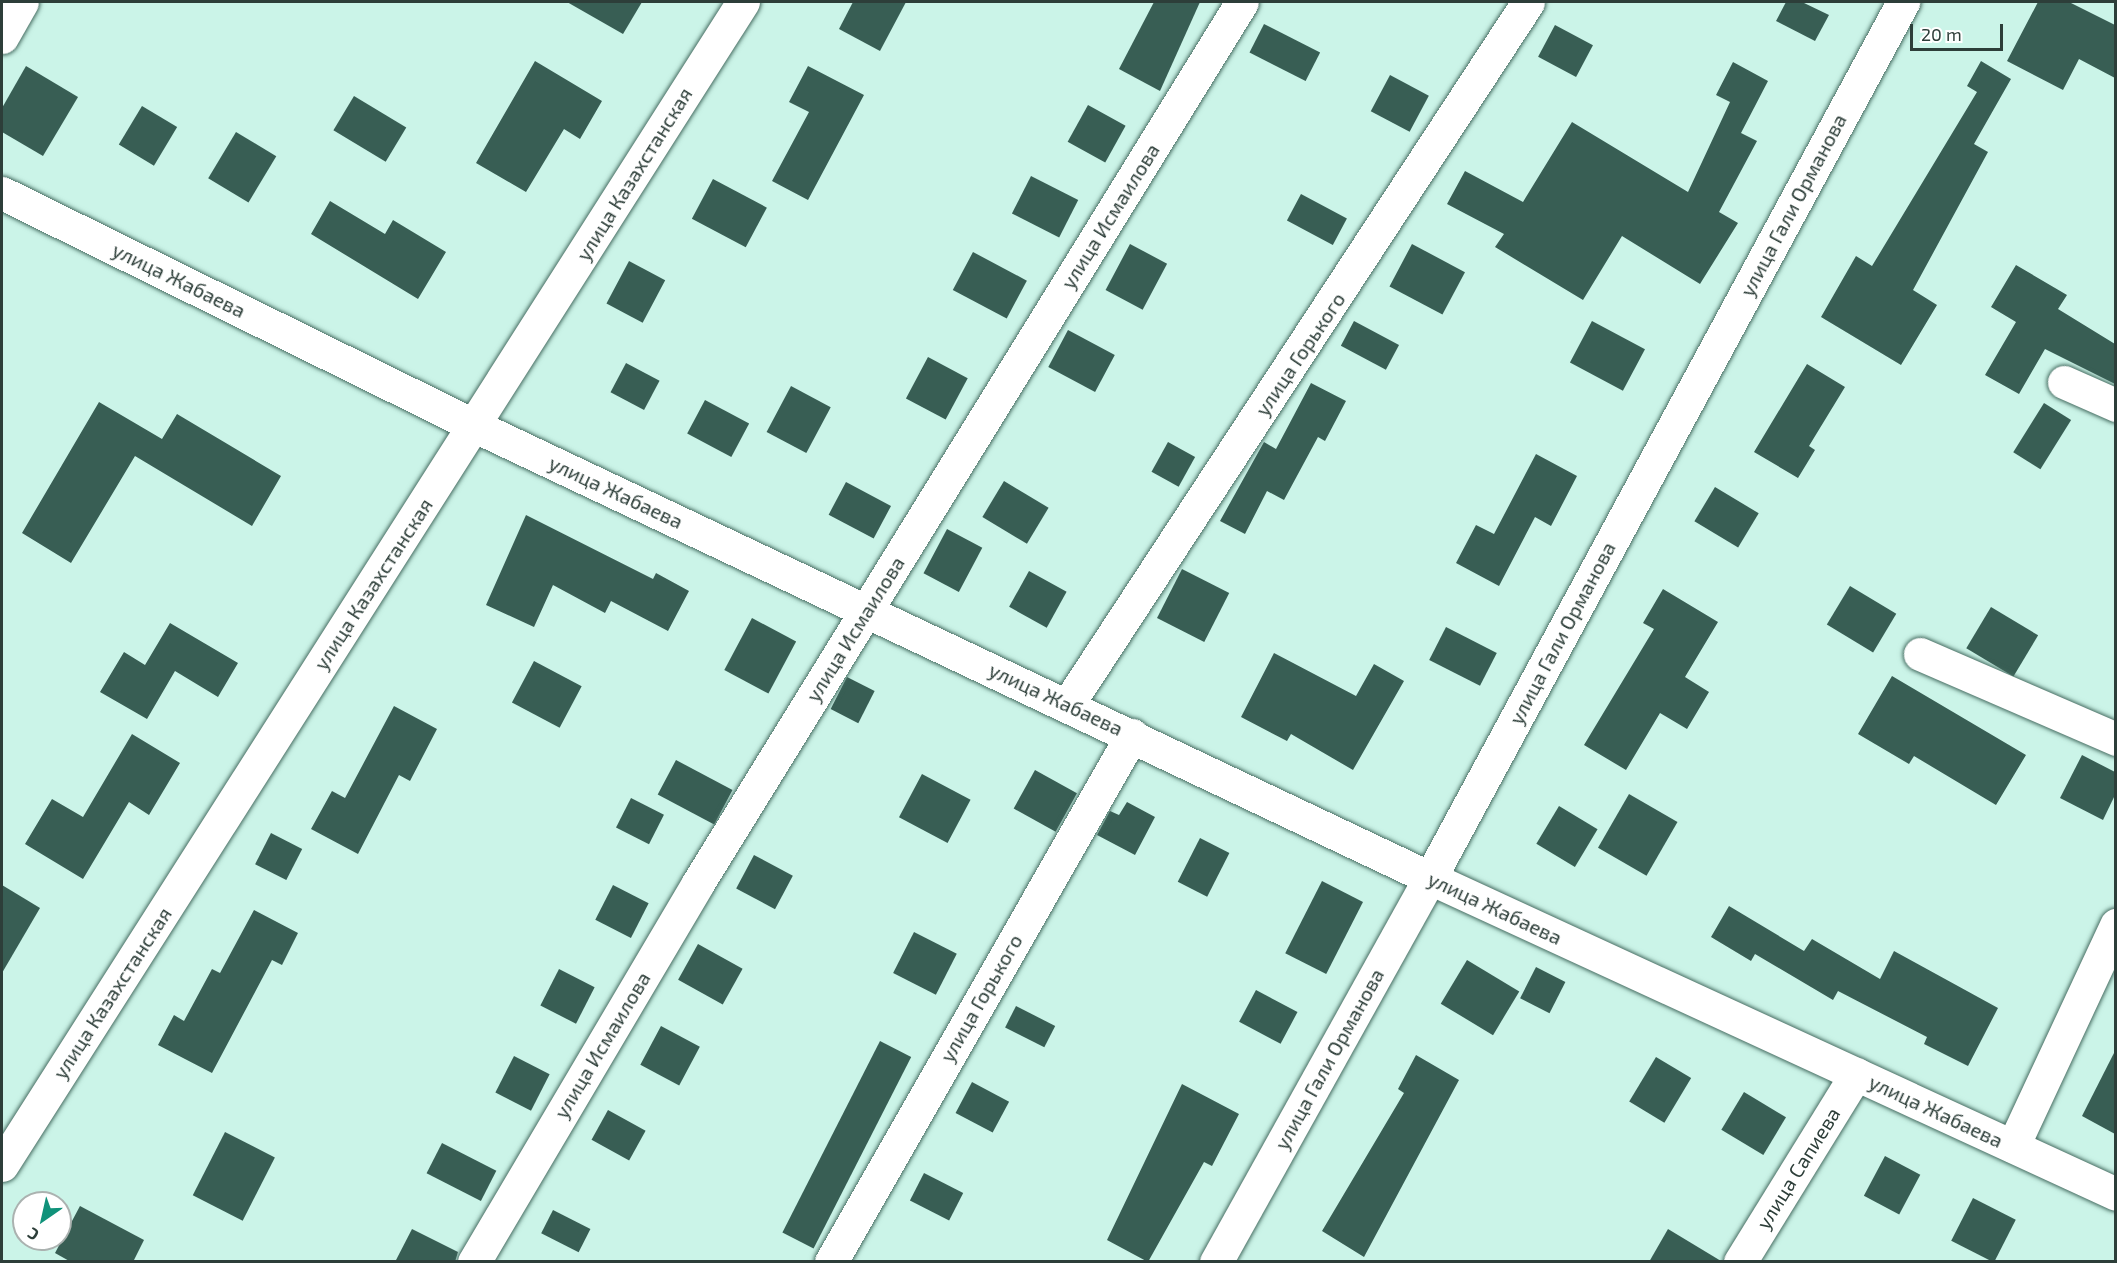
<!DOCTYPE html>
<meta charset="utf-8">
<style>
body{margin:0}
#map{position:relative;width:2117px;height:1263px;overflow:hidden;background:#cbf4e8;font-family:"Exo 2",sans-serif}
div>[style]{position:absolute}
.building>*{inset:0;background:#385e54;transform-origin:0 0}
.roads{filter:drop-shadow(0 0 2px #476d62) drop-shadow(0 0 2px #476d62)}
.minor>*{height:33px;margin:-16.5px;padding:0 16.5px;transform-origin:16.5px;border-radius:16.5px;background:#fff}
span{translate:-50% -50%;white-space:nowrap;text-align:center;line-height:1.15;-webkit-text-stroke:6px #fff;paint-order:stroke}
.street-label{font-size:20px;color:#2d3e39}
.frame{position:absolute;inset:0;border:3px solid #2d3e39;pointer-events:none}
.north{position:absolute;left:12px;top:1191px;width:60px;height:60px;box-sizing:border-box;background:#fff;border:2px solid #abb2b0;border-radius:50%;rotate:214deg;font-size:16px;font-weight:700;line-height:24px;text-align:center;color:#2d3e39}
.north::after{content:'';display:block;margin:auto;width:21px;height:27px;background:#10927a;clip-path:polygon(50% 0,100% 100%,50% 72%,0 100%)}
.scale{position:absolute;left:1910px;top:24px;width:93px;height:27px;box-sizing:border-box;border:3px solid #2d3e39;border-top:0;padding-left:8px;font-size:18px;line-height:21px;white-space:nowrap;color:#2d3e39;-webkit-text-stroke:4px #fff;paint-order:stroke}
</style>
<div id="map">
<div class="building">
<div style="clip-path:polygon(567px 2px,642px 2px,623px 34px)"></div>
<div style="clip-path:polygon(853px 2px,906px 2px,880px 51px,839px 29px)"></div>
<div style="clip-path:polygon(1154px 2px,1200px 2px,1160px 91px,1119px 69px)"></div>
<div style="clip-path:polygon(1786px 2px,1802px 2px,1829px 15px,1815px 41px,1776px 21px)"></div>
<div style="clip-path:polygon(2038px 2px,2069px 2px,2115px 25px,2115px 78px,2079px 59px,2063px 90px,2007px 61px)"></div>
<div style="left:1264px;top:24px;width:63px;height:32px;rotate:27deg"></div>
<div style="left:1555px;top:25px;width:43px;height:36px;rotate:28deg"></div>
<div style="clip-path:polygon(535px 61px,602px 101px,580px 139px,564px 129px,526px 192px,476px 163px)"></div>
<div style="clip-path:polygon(1981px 61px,2011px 79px,1974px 144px,1988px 152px,1913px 290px,1937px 305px,1901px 365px,1821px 317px,1856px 256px,1872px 266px,1977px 92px,1967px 86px)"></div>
<div style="clip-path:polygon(1733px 62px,1768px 81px,1741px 133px,1757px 141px,1719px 212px,1738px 223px,1700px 284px,1622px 236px,1583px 300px,1495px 247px,1504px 234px,1447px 204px,1465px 171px,1523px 202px,1572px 122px,1688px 192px,1730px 102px,1716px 95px)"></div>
<div style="clip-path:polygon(26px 66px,78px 97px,43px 156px,2px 132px,2px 108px)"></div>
<div style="clip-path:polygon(808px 66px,864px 95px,808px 200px,772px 181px,809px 112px,789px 102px)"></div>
<div style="left:1390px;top:75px;width:44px;height:41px;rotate:28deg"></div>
<div style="left:354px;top:96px;width:61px;height:40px;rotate:31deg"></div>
<div style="left:1088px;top:105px;width:43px;height:42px;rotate:29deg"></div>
<div style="left:142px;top:106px;width:41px;height:45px;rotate:31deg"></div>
<div style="left:236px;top:132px;width:47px;height:54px;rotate:31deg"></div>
<div style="left:1031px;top:176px;width:53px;height:42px;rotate:27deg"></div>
<div style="left:713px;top:179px;width:61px;height:45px;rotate:28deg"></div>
<div style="left:1301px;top:194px;width:52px;height:30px;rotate:28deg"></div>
<div style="clip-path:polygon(330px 201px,385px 234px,393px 220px,446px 252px,418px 299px,311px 234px)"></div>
<div style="left:1130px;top:244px;width:42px;height:52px;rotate:28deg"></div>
<div style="left:1412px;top:244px;width:60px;height:48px;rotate:28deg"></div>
<div style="left:973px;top:252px;width:61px;height:43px;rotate:28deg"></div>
<div style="left:629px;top:261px;width:41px;height:48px;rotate:28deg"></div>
<div style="clip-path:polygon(2016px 265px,2067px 295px,2058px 309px,2115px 344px,2115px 384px,2045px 349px,2019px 394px,1985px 375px,2016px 322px,1991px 307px)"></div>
<div style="left:1354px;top:321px;width:51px;height:28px;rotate:28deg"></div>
<div style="left:1592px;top:321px;width:60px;height:47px;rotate:28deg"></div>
<div style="left:1068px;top:330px;width:53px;height:42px;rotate:28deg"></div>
<div style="left:928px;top:357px;width:45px;height:47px;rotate:28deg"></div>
<div style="left:626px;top:363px;width:38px;height:33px;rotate:28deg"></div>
<div style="clip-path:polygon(1807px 364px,1845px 387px,1809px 446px,1815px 450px,1798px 478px,1754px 452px)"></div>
<div style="clip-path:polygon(1311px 383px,1346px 401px,1325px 441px,1318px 437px,1284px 500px,1267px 491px,1245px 534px,1220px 521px,1264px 442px,1276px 449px)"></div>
<div style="left:791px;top:386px;width:45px;height:52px;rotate:28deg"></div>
<div style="left:705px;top:400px;width:50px;height:38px;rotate:28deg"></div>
<div style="clip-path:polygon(99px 402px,162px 439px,177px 414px,281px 476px,252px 526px,135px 456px,71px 563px,22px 533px)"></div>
<div style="left:2044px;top:403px;width:32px;height:58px;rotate:32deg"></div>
<div style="left:1168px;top:442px;width:31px;height:34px;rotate:29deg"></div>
<div style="clip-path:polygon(1536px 454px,1577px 476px,1551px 526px,1535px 517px,1499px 586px,1456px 563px,1476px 525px,1494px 534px)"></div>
<div style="left:1004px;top:481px;width:52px;height:42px;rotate:31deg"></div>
<div style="left:846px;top:482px;width:51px;height:37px;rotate:28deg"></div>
<div style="left:1715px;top:487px;width:51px;height:40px;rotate:31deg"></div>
<div style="clip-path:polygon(526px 515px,653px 579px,656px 573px,689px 591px,668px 631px,611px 601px,605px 613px,553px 585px,534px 627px,486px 605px)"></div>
<div style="left:947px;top:529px;width:40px;height:50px;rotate:28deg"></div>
<div style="left:1182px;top:569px;width:53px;height:55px;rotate:27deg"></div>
<div style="left:1029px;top:571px;width:43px;height:41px;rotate:29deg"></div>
<div style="left:1850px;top:586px;width:54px;height:45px;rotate:31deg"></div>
<div style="clip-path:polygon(1663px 589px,1718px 622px,1685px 677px,1709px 692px,1687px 729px,1660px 713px,1626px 770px,1584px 745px,1654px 629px,1643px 623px)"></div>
<div style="left:1991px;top:607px;width:55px;height:48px;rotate:31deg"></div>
<div style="left:752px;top:618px;width:50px;height:59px;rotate:28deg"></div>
<div style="clip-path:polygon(170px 623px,238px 663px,218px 697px,175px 671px,147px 719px,100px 692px,124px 652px,145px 665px)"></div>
<div style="left:1446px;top:627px;width:57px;height:37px;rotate:27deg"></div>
<div style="clip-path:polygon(1274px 653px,1356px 696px,1374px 664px,1404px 681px,1353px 770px,1291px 734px,1287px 741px,1241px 717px)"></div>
<div style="left:534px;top:661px;width:54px;height:47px;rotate:28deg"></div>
<div style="clip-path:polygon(1892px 676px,2026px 755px,1996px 805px,1914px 756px,1909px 764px,1858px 734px)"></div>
<div style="left:847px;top:677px;width:31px;height:36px;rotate:27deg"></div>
<div style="clip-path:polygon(394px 706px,437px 729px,410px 781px,399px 775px,358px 854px,311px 829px,332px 791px,345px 798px)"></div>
<div style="clip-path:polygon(132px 734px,180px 763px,149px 815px,129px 802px,83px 879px,25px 844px,52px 799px,83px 817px)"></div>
<div style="clip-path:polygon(2082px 755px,2115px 772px,2115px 795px,2103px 820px,2060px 798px)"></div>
<div style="left:676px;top:760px;width:64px;height:39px;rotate:28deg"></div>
<div style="left:1035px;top:770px;width:48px;height:44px;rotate:29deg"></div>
<div style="left:922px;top:774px;width:55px;height:49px;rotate:28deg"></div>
<div style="left:1629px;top:794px;width:56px;height:62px;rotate:30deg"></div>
<div style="left:631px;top:798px;width:37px;height:33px;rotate:27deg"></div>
<div style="clip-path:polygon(1127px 802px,1155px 817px,1135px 855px,1097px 835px,1110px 811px,1119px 815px)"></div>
<div style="left:1559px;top:806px;width:45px;height:44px;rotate:31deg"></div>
<div style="left:271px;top:833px;width:35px;height:35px;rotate:27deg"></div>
<div style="left:1200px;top:838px;width:33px;height:49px;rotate:27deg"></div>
<div style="left:754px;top:855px;width:44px;height:38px;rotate:28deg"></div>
<div style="left:1322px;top:881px;width:46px;height:81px;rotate:27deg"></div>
<div style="clip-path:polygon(2px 885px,40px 908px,2px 973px)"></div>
<div style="left:613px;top:885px;width:40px;height:39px;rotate:27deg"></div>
<div style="clip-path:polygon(1729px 906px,1804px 951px,1812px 939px,1880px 979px,1894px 951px,1998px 1008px,1968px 1066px,1924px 1044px,1927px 1037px,1838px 991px,1833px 1000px,1755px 954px,1751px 961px,1711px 937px)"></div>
<div style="clip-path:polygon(254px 910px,298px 933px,282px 965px,272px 960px,212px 1073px,158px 1045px,174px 1015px,184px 1021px,212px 969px,220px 973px)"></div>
<div style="left:914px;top:932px;width:48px;height:46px;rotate:27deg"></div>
<div style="left:698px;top:944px;width:51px;height:41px;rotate:29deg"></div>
<div style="left:1467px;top:960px;width:61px;height:51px;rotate:31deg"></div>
<div style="left:1536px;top:967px;width:33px;height:35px;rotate:27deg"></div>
<div style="left:559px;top:969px;width:40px;height:41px;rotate:27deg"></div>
<div style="left:1256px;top:990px;width:47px;height:36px;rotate:28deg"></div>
<div style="left:1016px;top:1006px;width:44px;height:24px;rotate:27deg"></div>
<div style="left:661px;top:1026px;width:44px;height:44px;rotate:28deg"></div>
<div style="left:880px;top:1041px;width:35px;height:215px;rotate:27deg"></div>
<div style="clip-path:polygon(2115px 1051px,2115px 1134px,2082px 1116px)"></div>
<div style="clip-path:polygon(1416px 1055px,1459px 1080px,1364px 1257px,1322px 1231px,1404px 1093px,1398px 1089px)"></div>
<div style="left:514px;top:1056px;width:40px;height:41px;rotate:27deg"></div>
<div style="left:1656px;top:1057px;width:41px;height:52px;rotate:31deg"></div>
<div style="left:972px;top:1082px;width:42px;height:35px;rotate:28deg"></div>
<div style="clip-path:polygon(1182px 1084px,1239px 1114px,1212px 1166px,1204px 1162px,1148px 1262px,1107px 1240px)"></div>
<div style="left:1744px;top:1092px;width:49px;height:44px;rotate:31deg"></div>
<div style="left:608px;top:1110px;width:43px;height:34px;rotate:29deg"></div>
<div style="left:225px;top:1132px;width:56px;height:71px;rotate:27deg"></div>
<div style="left:442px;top:1143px;width:61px;height:34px;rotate:27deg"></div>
<div style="left:1885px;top:1156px;width:40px;height:45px;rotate:28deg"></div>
<div style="left:924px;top:1173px;width:44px;height:31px;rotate:27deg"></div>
<div style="left:1973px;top:1198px;width:48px;height:48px;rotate:27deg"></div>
<div style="clip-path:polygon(80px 1206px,144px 1240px,133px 1262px,71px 1262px,55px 1253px)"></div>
<div style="left:553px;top:1210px;width:42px;height:26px;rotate:27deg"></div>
<div style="clip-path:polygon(412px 1229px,458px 1252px,455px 1262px,395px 1262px)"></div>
<div style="clip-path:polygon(1668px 1229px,1721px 1261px,1721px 1262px,1649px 1262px)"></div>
</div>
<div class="roads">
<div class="minor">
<div style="left:2px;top:37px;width:40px;rotate:-60.3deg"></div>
<div style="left:2px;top:193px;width:527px;rotate:26.22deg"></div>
<div style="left:475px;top:426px;width:1057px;rotate:25.33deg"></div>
<div style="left:1430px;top:878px;width:755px;rotate:24.73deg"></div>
<div style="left:2064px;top:382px;width:57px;rotate:23.9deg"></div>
<div style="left:1920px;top:654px;width:214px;rotate:23.4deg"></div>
<div style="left:1068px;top:704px;width:839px;rotate:-56.76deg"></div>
<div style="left:2013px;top:1146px;width:244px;rotate:-65deg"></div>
<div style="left:2px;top:1165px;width:1379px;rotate:-57.5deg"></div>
<div style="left:474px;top:1262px;width:440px;rotate:-59.4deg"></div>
<div style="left:698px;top:883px;width:1035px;rotate:-58.31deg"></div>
<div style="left:831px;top:1262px;width:607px;rotate:-60.27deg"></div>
<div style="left:1216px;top:1262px;width:440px;rotate:-60.9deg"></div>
<div style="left:1430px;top:878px;width:996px;rotate:-61.63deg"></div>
<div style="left:1740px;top:1262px;width:221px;rotate:-58.3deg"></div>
</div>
</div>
<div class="street-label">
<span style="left:634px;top:174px;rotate:-58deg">улица Казахстанская</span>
<span style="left:1793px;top:205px;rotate:-62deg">улица Гали Орманова</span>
<span style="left:1110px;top:216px;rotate:-58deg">улица Исмаилова</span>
<span style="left:179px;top:280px;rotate:26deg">улица Жабаева</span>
<span style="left:1300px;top:354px;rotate:-56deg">улица Горького</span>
<span style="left:616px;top:492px;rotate:25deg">улица Жабаева</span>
<span style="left:373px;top:584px;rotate:-57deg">улица Казахстанская</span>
<span style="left:855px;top:629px;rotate:-58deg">улица Исмаилова</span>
<span style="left:1562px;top:633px;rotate:-62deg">улица Гали Орманова</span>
<span style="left:1056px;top:699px;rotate:25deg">улица Жабаева</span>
<span style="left:1495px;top:908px;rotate:25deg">улица Жабаева</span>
<span style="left:112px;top:993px;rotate:-57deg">улица Казахстанская</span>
<span style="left:981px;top:998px;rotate:-60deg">улица Горького</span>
<span style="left:602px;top:1045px;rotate:-59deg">улица Исмаилова</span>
<span style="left:1329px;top:1059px;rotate:-61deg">улица Гали Орманова</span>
<span style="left:1936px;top:1111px;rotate:25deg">улица Жабаева</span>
<span style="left:1798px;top:1168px;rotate:-58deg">улица Сапиева</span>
</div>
<div class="frame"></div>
<div class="north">С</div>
<div class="scale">20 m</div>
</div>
